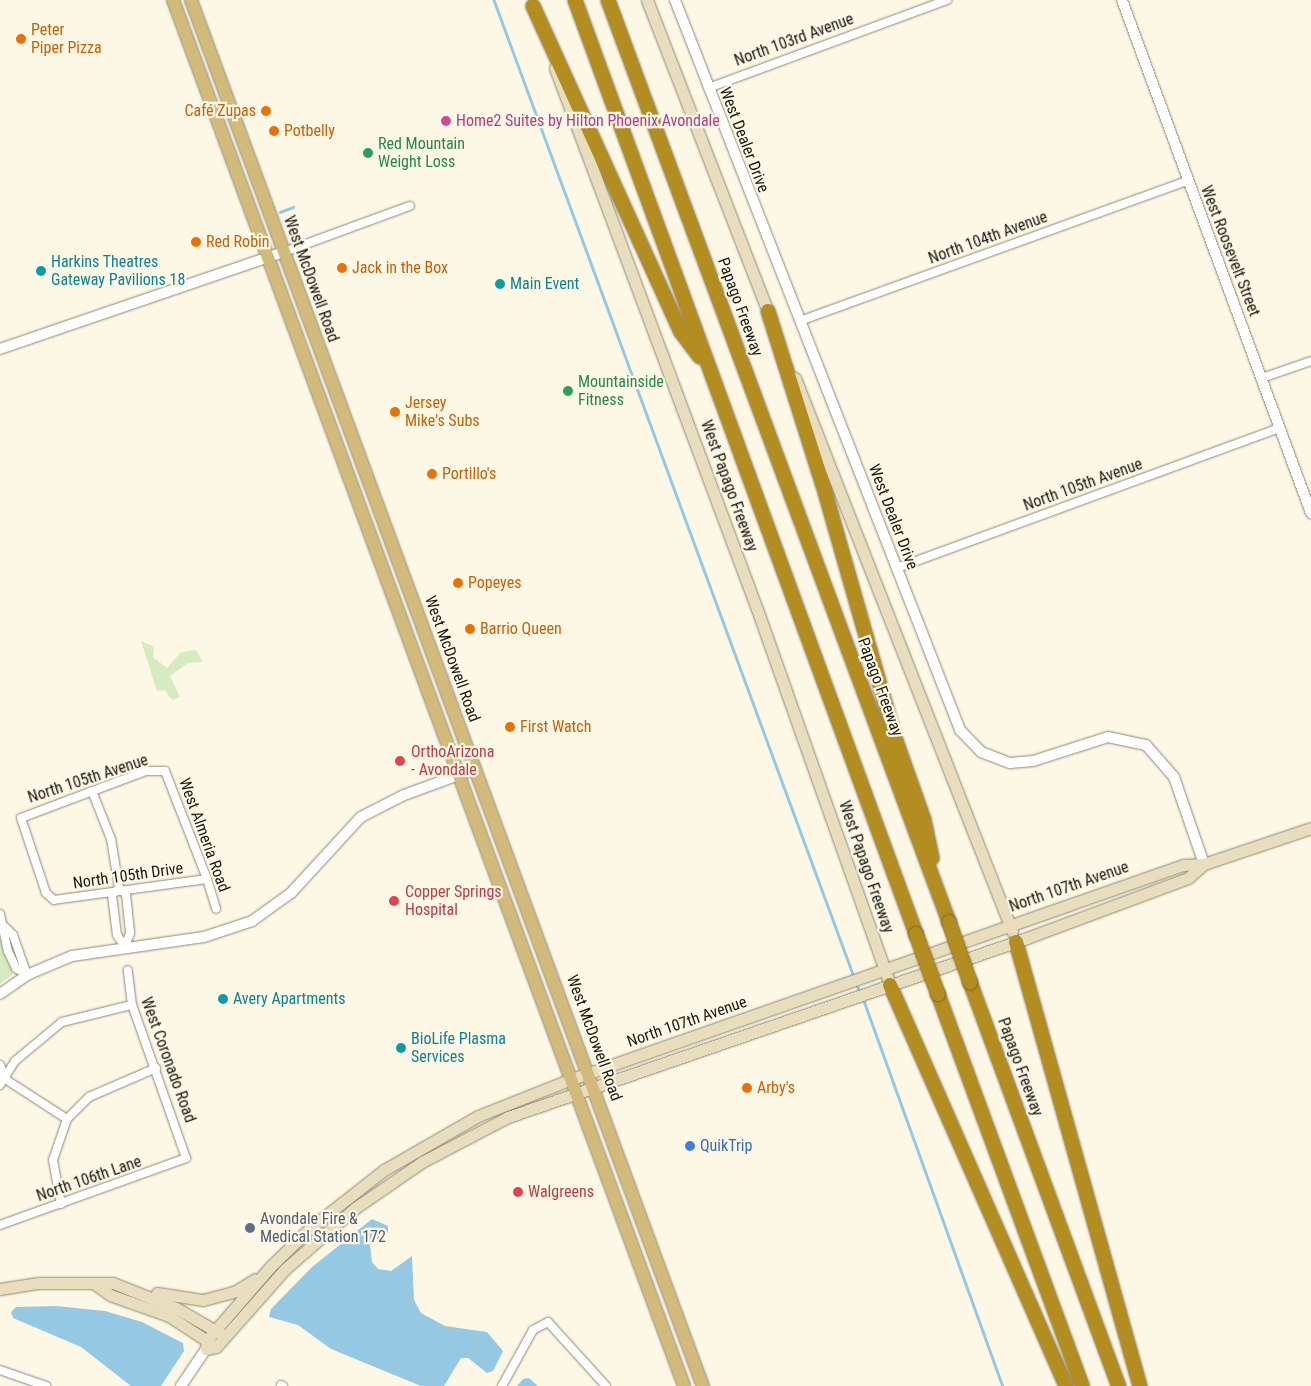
<!DOCTYPE html>
<meta charset="utf-8">
<style>
body{margin:0}
#map{position:relative;width:1311px;height:1386px;overflow:hidden;background:#fdf8e6;font-family:"Roboto Condensed",sans-serif}
div>[style]{position:absolute}
.green>*{inset:0;background:#d6ebbf}
.water>*{inset:0;background:#95c9e3}
.stream>*{height:2.5px;margin:-1.25px;padding:0 1.25px;transform-origin:1.25px;border-radius:1.25px;background:#95c9e3}
.roads{filter:drop-shadow(0 0 1px #8b8776) drop-shadow(0 0 1px #8b8776)}
.minor>*{height:8px;margin:-4px;padding:0 4px;transform-origin:4px;border-radius:4px;background:#fff}
.tertiary>*{height:10px;margin:-5px;padding:0 5px;transform-origin:5px;border-radius:5px;background:#fff}
.secondary>*{height:11px;margin:-5.5px;padding:0 5.5px;transform-origin:5.5px;border-radius:5.5px;background:#e8ddbc}
.primary>*{height:12px;margin:-6px;padding:0 6px;transform-origin:6px;border-radius:6px;background:#d2bb7a}
.motorway>*{height:14px;margin:-7px;padding:0 7px;transform-origin:7px;border-radius:7px;background:#b48d21}
.bridges{filter:drop-shadow(0 0 1px #7d641b) drop-shadow(0 0 1px #7d641b)}
.motorway-bridge>*{height:14px;margin:-7px;padding:0 7px;transform-origin:7px;border-radius:7px;background:#b48d21}
.dots>*{width:14px;height:14px;translate:-50% -50%;box-sizing:border-box;border:2px solid #fdf8e6;border-radius:50%}
span{translate:-50% -50%;white-space:nowrap;text-align:center;line-height:1.15;-webkit-text-stroke:4.5px #fdf8e6;paint-order:stroke}
.food-label{font-size:16px;color:#c56008}
.left{translate:0 -50%;text-align:left}
.right{translate:-100% -50%;text-align:right}
.street-label{font-size:16px;color:#181710}
.hotel-label{font-size:16px;color:#b23c85}
.leisure-label{font-size:16px;color:#27864d}
.culture-label{font-size:16px;color:#0d838f}
.health-label{font-size:16px;color:#be3a42}
.shop-label{font-size:16px;color:#366cbe}
.service-label{font-size:16px;color:#4e5e75}
</style>
<div id="map">
<div class="green">
<div style="clip-path:polygon(141px 641px,154px 647px,153px 657px,167px 668px,181px 652px,196px 650px,203px 662px,188px 663px,170px 676px,180px 697px,172px 700px,165px 690px,157px 691px)"></div>
<div style="clip-path:polygon(0 936px,13px 974px,0 984px)"></div>
</div>
<div class="water">
<div style="clip-path:polygon(372px 1219px,388px 1226px,388px 1232px,370px 1245px,372px 1262px,378px 1269px,391px 1271px,412px 1256px,414px 1300px,421px 1313px,445px 1326px,487px 1332px,503px 1351px,493px 1371px,487px 1373px,468px 1358px,461px 1358px,444px 1386px,421px 1386px,331px 1349px,298px 1325px,269px 1317px,271px 1309px,312px 1267px)"></div>
<div style="clip-path:polygon(56px 1306px,105px 1311px,142px 1322px,183px 1343px,184px 1351px,161px 1386px,131px 1386px,81px 1347px,13px 1318px,11px 1312px,16px 1307px)"></div>
<div style="clip-path:polygon(529px 1378px,538px 1386px,517px 1386px,523px 1379px)"></div>
</div>
<div class="stream">
<div style="left:494px;top:0;width:1041px;rotate:69.77deg"></div>
<div style="left:280px;top:212px;width:14px;rotate:-21deg"></div>
<div style="left:856px;top:982px;width:12px;rotate:70deg"></div>
<div style="left:863px;top:998px;width:412px;rotate:70.2deg"></div>
</div>
<div class="roads">
<div class="minor">
<div style="left:708px;top:88px;width:255px;rotate:-20.2deg"></div>
<div style="left:284px;top:252px;width:134px;rotate:-20.1deg"></div>
<div style="left:800px;top:321px;width:411px;rotate:-19.9deg"></div>
<div style="left:1262px;top:378px;width:52px;rotate:-19.1deg"></div>
<div style="left:897px;top:568px;width:407px;rotate:-20.1deg"></div>
<div style="left:92px;top:791px;width:52px;rotate:68.4deg"></div>
<div style="left:111px;top:839px;width:50px;rotate:80.7deg"></div>
<div style="left:119px;top:888px;width:9px;rotate:41deg"></div>
<div style="left:126px;top:894px;width:39px;rotate:84deg"></div>
<div style="left:130px;top:933px;width:15px;rotate:110deg"></div>
<div style="left:207px;top:879px;width:154px;rotate:172.2deg"></div>
<div style="left:54px;top:900px;width:11px;rotate:-139deg"></div>
<div style="left:46px;top:893px;width:79px;rotate:-108.4deg"></div>
<div style="left:21px;top:818px;width:134px;rotate:-20.6deg"></div>
<div style="left:146px;top:771px;width:19px"></div>
<div style="left:165px;top:771px;width:116px;rotate:68.7deg"></div>
<div style="left:207px;top:879px;width:31px;rotate:73deg"></div>
<div style="left:119px;top:888px;width:10px;rotate:135deg"></div>
<div style="left:112px;top:895px;width:40px;rotate:82.9deg"></div>
<div style="left:117px;top:935px;width:14px;rotate:56deg"></div>
<div style="left:0;top:914px;width:38px;rotate:78deg"></div>
<div style="left:8px;top:951px;width:19px;rotate:65deg"></div>
<div style="left:16px;top:968px;width:13px;rotate:32deg"></div>
<div style="left:4px;top:926px;width:13px;rotate:45deg"></div>
<div style="left:13px;top:935px;width:42px;rotate:70.7deg"></div>
<div style="left:0;top:1065px;width:13px;rotate:67deg"></div>
<div style="left:2px;top:1077px;width:77px;rotate:32.9deg"></div>
<div style="left:0;top:1085px;width:28px;rotate:-58deg"></div>
<div style="left:15px;top:1061px;width:61px;rotate:-39.7deg"></div>
<div style="left:62px;top:1022px;width:72px;rotate:-13.7deg"></div>
<div style="left:61px;top:1204px;width:45px;rotate:-100.3deg"></div>
<div style="left:53px;top:1160px;width:43px;rotate:-71.1deg"></div>
<div style="left:67px;top:1119px;width:31px;rotate:-45deg"></div>
<div style="left:89px;top:1097px;width:73px;rotate:-23.4deg"></div>
<div style="left:0;top:1225px;width:198px;rotate:-19.8deg"></div>
<div style="left:186px;top:1158px;width:162px;rotate:-109.4deg"></div>
<div style="left:132px;top:1005px;width:35px;rotate:-97deg"></div>
<div style="left:0;top:1370px;width:49px;rotate:19.2deg"></div>
<div style="left:281px;top:1385px;width:2px;rotate:27deg"></div>
<div style="left:502px;top:1386px;width:64px;rotate:-61deg"></div>
<div style="left:533px;top:1330px;width:17px;rotate:-28deg"></div>
<div style="left:548px;top:1322px;width:86px;rotate:47.8deg"></div>
</div>
<div class="tertiary">
<div style="left:675px;top:0;width:784px;rotate:68.67deg"></div>
<div style="left:960px;top:730px;width:30px;rotate:46deg"></div>
<div style="left:981px;top:752px;width:31px;rotate:21deg"></div>
<div style="left:1010px;top:763px;width:23px;rotate:-5deg"></div>
<div style="left:1033px;top:761px;width:79px;rotate:-17.7deg"></div>
<div style="left:1108px;top:737px;width:39px;rotate:12deg"></div>
<div style="left:1146px;top:745px;width:43px;rotate:48.8deg"></div>
<div style="left:1174px;top:777px;width:92px;rotate:71deg"></div>
<div style="left:1122px;top:0;width:547px;rotate:69.78deg"></div>
<div style="left:0;top:349px;width:300px;rotate:-18.9deg"></div>
<div style="left:0;top:994px;width:33px;rotate:-35deg"></div>
<div style="left:27px;top:975px;width:49px;rotate:-22.9deg"></div>
<div style="left:72px;top:956px;width:133px;rotate:-8.2deg"></div>
<div style="left:204px;top:937px;width:51px;rotate:-18.4deg"></div>
<div style="left:252px;top:921px;width:48px;rotate:-35.7deg"></div>
<div style="left:291px;top:893px;width:103px;rotate:-47.4deg"></div>
<div style="left:361px;top:817px;width:48px;rotate:-27.1deg"></div>
<div style="left:404px;top:795px;width:76px;rotate:-20.1deg"></div>
<div style="left:181px;top:1386px;width:45px;rotate:-56deg"></div>
</div>
<div class="secondary">
<div style="left:647px;top:0;width:342px;rotate:68.8deg"></div>
<div style="left:555px;top:68px;width:577px;rotate:69.53deg"></div>
<div style="left:757px;top:609px;width:399px;rotate:70.5deg"></div>
<div style="left:795px;top:378px;width:594px;rotate:68.57deg"></div>
<div style="left:1204px;top:864px;width:21px;rotate:139deg"></div>
<div style="left:1188px;top:878px;width:172px;rotate:159.6deg"></div>
<div style="left:1027px;top:938px;width:549px;rotate:160.97deg"></div>
<div style="left:508px;top:1117px;width:97px;rotate:152.4deg"></div>
<div style="left:422px;top:1162px;width:81px;rotate:145.5deg"></div>
<div style="left:355px;top:1208px;width:93px;rotate:138.9deg"></div>
<div style="left:285px;top:1269px;width:104px;rotate:131.5deg"></div>
<div style="left:216px;top:1347px;width:10px;rotate:169deg"></div>
<div style="left:206px;top:1349px;width:9px;rotate:-84deg"></div>
<div style="left:207px;top:1340px;width:96px;rotate:-49.2deg"></div>
<div style="left:270px;top:1267px;width:56px;rotate:-44.3deg"></div>
<div style="left:310px;top:1228px;width:94px;rotate:-38.1deg"></div>
<div style="left:384px;top:1170px;width:108px;rotate:-29.9deg"></div>
<div style="left:478px;top:1116px;width:98px;rotate:-21.6deg"></div>
<div style="left:569px;top:1080px;width:651px;rotate:-19.3deg"></div>
<div style="left:1183px;top:865px;width:21px;rotate:-3deg"></div>
<div style="left:1204px;top:864px;width:113px;rotate:-18.6deg"></div>
<div style="left:95px;top:1284px;width:19px;rotate:36deg"></div>
<div style="left:110px;top:1295px;width:63px;rotate:19.6deg"></div>
<div style="left:169px;top:1316px;width:51px;rotate:33.1deg"></div>
<div style="left:0;top:1289px;width:39px;rotate:-9deg"></div>
<div style="left:39px;top:1283px;width:74px"></div>
<div style="left:113px;top:1283px;width:68px;rotate:21.6deg"></div>
<div style="left:176px;top:1308px;width:52px;rotate:30deg"></div>
<div style="left:157px;top:1293px;width:47px;rotate:8.7deg"></div>
<div style="left:203px;top:1300px;width:34px;rotate:-15deg"></div>
<div style="left:236px;top:1291px;width:22px;rotate:-32deg"></div>
</div>
<div class="primary">
<div style="left:173px;top:0;width:1477px;rotate:69.76deg"></div>
<div style="left:191px;top:0;width:1478px;rotate:69.73deg"></div>
</div>
<div class="motorway">
<div style="left:575px;top:0;width:994px;rotate:69.94deg"></div>
<div style="left:608px;top:0;width:983px;rotate:69.7deg"></div>
<div style="left:533px;top:6px;width:358px;rotate:65.6deg"></div>
<div style="left:681px;top:332px;width:31px;rotate:53deg"></div>
<div style="left:768px;top:311px;width:182px;rotate:72.5deg"></div>
<div style="left:823px;top:485px;width:263px;rotate:74.1deg"></div>
<div style="left:895px;top:738px;width:87px;rotate:70.5deg"></div>
<div style="left:924px;top:820px;width:39px;rotate:78deg"></div>
<div style="left:1016px;top:942px;width:461px;rotate:74.4deg"></div>
<div style="left:970px;top:982px;width:431px;rotate:69.8deg"></div>
<div style="left:890px;top:985px;width:438px;rotate:66.3deg"></div>
<div style="left:938px;top:994px;width:418px;rotate:69.8deg"></div>
</div>
</div>
<div class="bridges">
<div class="motorway-bridge">
<div style="left:949px;top:922px;width:64px;rotate:70.7deg"></div>
<div style="left:916px;top:934px;width:64px;rotate:69.9deg"></div>
</div>
</div>
<div class="dots">
<div style="left:21px;top:39px;background:#e8710a"></div>
<div style="left:266px;top:111px;background:#e8710a"></div>
<div style="left:446px;top:121px;background:#d1479c"></div>
<div style="left:274px;top:131px;background:#e8710a"></div>
<div style="left:368px;top:153px;background:#2e9e5b"></div>
<div style="left:196px;top:242px;background:#e8710a"></div>
<div style="left:342px;top:268px;background:#e8710a"></div>
<div style="left:41px;top:271px;background:#0f9aa8"></div>
<div style="left:500px;top:284px;background:#0f9aa8"></div>
<div style="left:568px;top:391px;background:#2e9e5b"></div>
<div style="left:395px;top:412px;background:#e8710a"></div>
<div style="left:432px;top:474px;background:#e8710a"></div>
<div style="left:458px;top:583px;background:#e8710a"></div>
<div style="left:470px;top:629px;background:#e8710a"></div>
<div style="left:510px;top:727px;background:#e8710a"></div>
<div style="left:400px;top:761px;background:#e0444e"></div>
<div style="left:394px;top:901px;background:#e0444e"></div>
<div style="left:223px;top:999px;background:#0f9aa8"></div>
<div style="left:401px;top:1048px;background:#0f9aa8"></div>
<div style="left:747px;top:1088px;background:#e8710a"></div>
<div style="left:690px;top:1146px;background:#3f7fe0"></div>
<div style="left:518px;top:1192px;background:#e0444e"></div>
<div style="left:250px;top:1228px;background:#5c6f8a"></div>
</div>
<div class="food-label">
<span class="left" style="left:31px;top:39px">Peter<br>Piper Pizza</span>
<span class="right" style="left:256px;top:111px">Café Zupas</span>
<span class="left" style="left:284px;top:131px">Potbelly</span>
<span class="left" style="left:206px;top:242px">Red Robin</span>
<span class="left" style="left:352px;top:268px">Jack in the Box</span>
<span class="left" style="left:405px;top:412px">Jersey<br>Mike's Subs</span>
<span class="left" style="left:442px;top:474px">Portillo's</span>
<span class="left" style="left:468px;top:583px">Popeyes</span>
<span class="left" style="left:480px;top:629px">Barrio Queen</span>
<span class="left" style="left:520px;top:727px">First Watch</span>
<span class="left" style="left:757px;top:1088px">Arby's</span>
</div>
<div class="street-label">
<span style="left:794px;top:40px;rotate:-20deg">North 103rd Avenue</span>
<span style="left:744px;top:140px;rotate:69deg">West Dealer Drive</span>
<span style="left:988px;top:238px;rotate:-20deg">North 104th Avenue</span>
<span style="left:1230px;top:251px;rotate:69deg">West Roosevelt Street</span>
<span style="left:311px;top:279px;rotate:70deg">West McDowell Road</span>
<span style="left:740px;top:307px;rotate:70deg">Papago Freeway</span>
<span style="left:1083px;top:485px;rotate:-20deg">North 105th Avenue</span>
<span style="left:729px;top:486px;rotate:70deg">West Papago Freeway</span>
<span style="left:893px;top:517px;rotate:69deg">West Dealer Drive</span>
<span style="left:452px;top:659px;rotate:70deg">West McDowell Road</span>
<span style="left:880px;top:687px;rotate:70deg">Papago Freeway</span>
<span style="left:88px;top:779px;rotate:-18deg">North 105th Avenue</span>
<span style="left:204px;top:835px;rotate:70deg">West Almeria Road</span>
<span style="left:866px;top:867px;rotate:71deg">West Papago Freeway</span>
<span style="left:128px;top:876px;rotate:-8deg">North 105th Drive</span>
<span style="left:1069px;top:887px;rotate:-19deg">North 107th Avenue</span>
<span style="left:687px;top:1022px;rotate:-19deg">North 107th Avenue</span>
<span style="left:594px;top:1038px;rotate:70deg">West McDowell Road</span>
<span style="left:168px;top:1060px;rotate:70deg">West Coronado Road</span>
<span style="left:1020px;top:1067px;rotate:70deg">Papago Freeway</span>
<span style="left:89px;top:1179px;rotate:-19deg">North 106th Lane</span>
</div>
<div class="hotel-label">
<span class="left" style="left:456px;top:121px">Home2 Suites by Hilton Phoenix Avondale</span>
</div>
<div class="leisure-label">
<span class="left" style="left:378px;top:153px">Red Mountain<br>Weight Loss</span>
<span class="left" style="left:578px;top:391px">Mountainside<br>Fitness</span>
</div>
<div class="culture-label">
<span class="left" style="left:51px;top:271px">Harkins Theatres<br>Gateway Pavilions 18</span>
<span class="left" style="left:510px;top:284px">Main Event</span>
<span class="left" style="left:233px;top:999px">Avery Apartments</span>
<span class="left" style="left:411px;top:1048px">BioLife Plasma<br>Services</span>
</div>
<div class="health-label">
<span class="left" style="left:411px;top:761px">OrthoArizona<br>- Avondale</span>
<span class="left" style="left:405px;top:901px">Copper Springs<br>Hospital</span>
<span class="left" style="left:528px;top:1192px">Walgreens</span>
</div>
<div class="shop-label">
<span class="left" style="left:700px;top:1146px">QuikTrip</span>
</div>
<div class="service-label">
<span class="left" style="left:260px;top:1228px">Avondale Fire &amp;<br>Medical Station 172</span>
</div>
</div>
